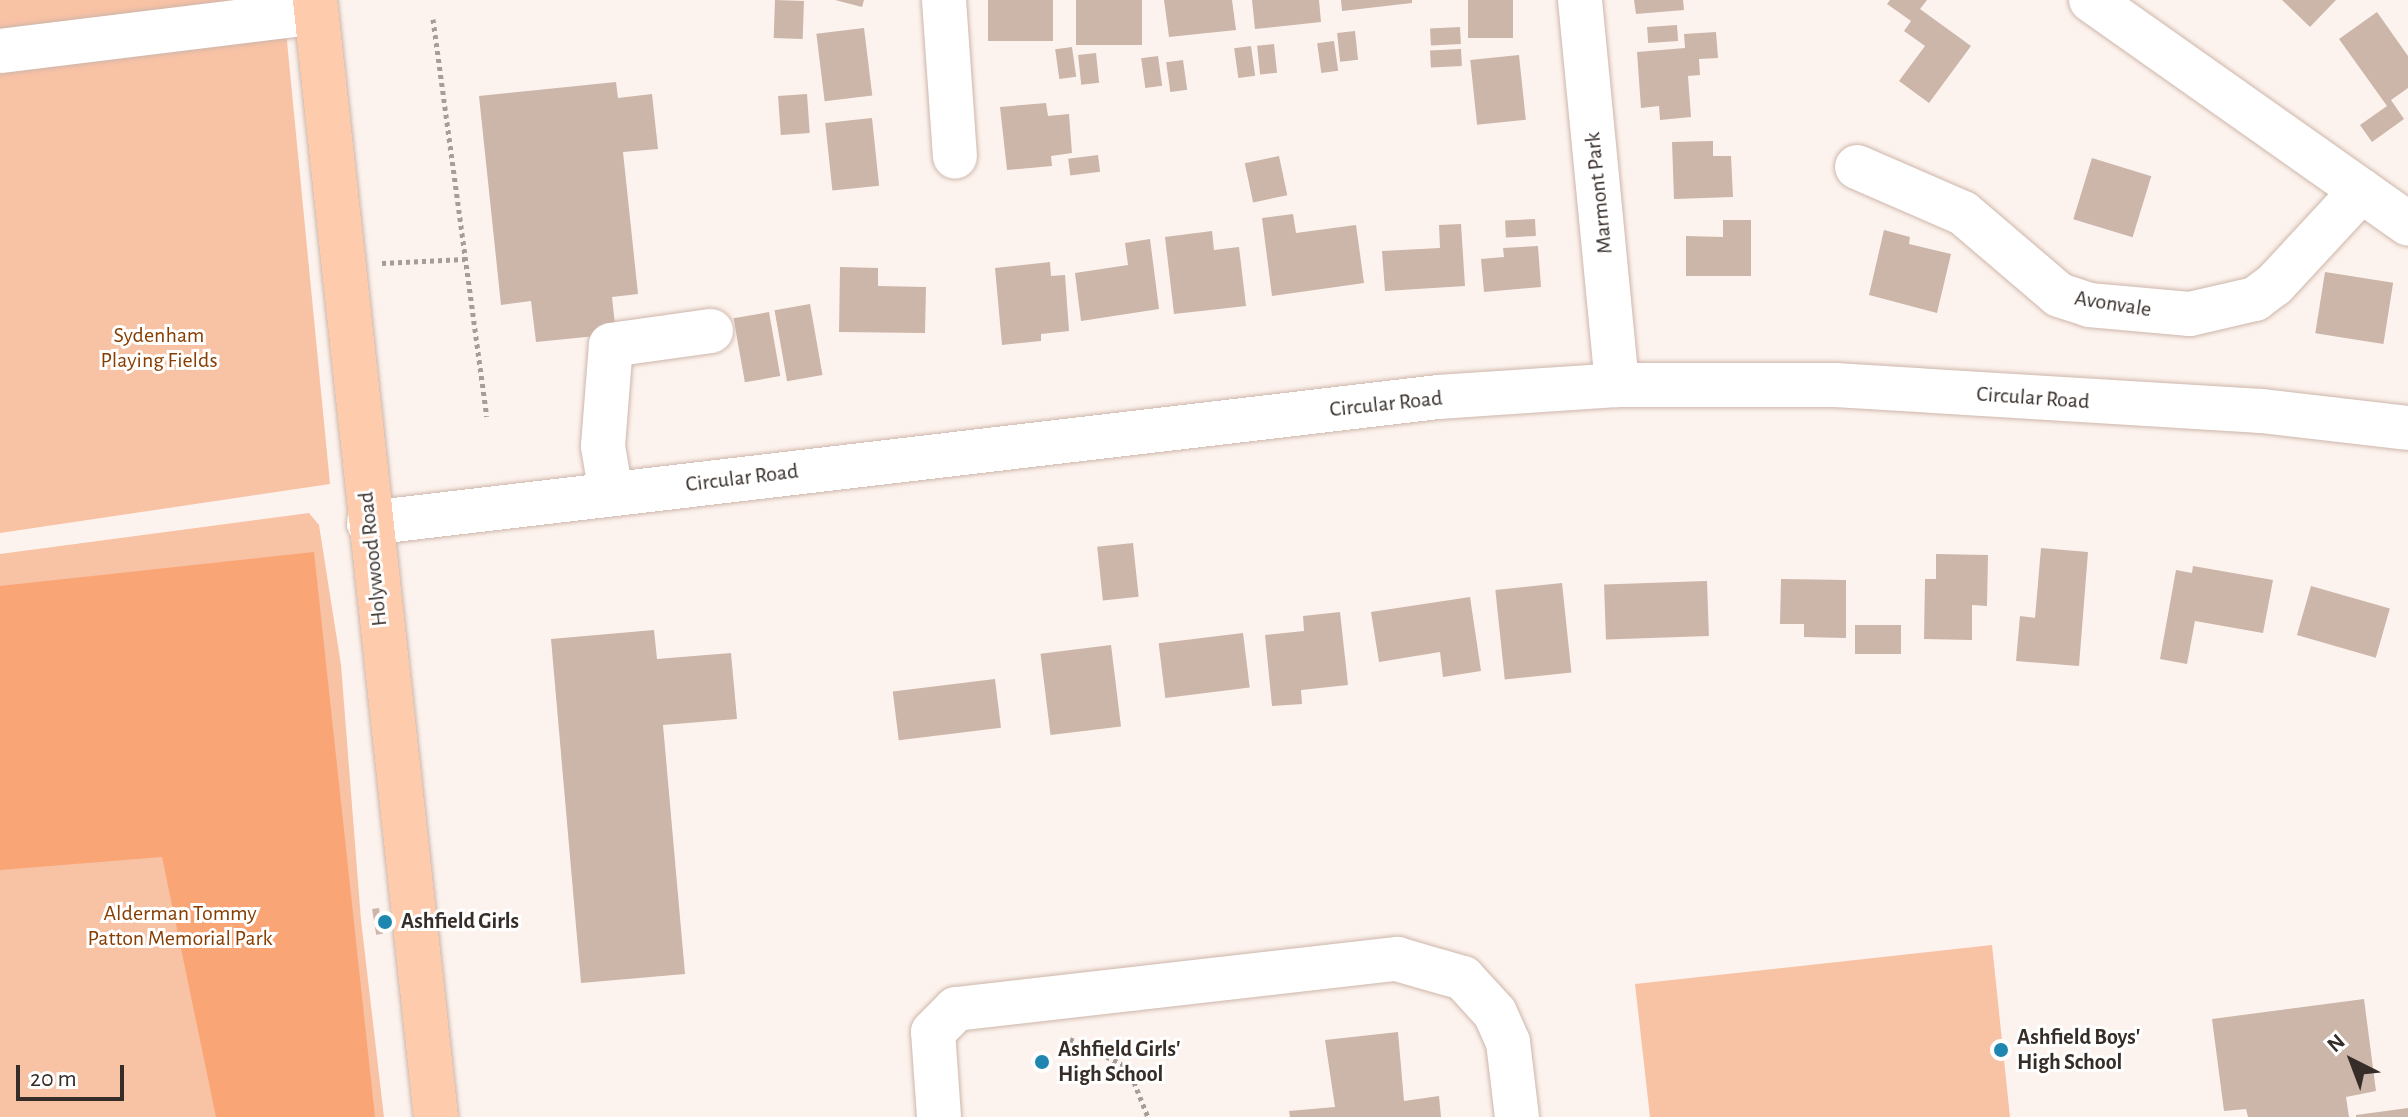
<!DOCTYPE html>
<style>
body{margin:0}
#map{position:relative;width:2408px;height:1117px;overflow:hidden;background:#fdf3ee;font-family:"Alegreya Sans",sans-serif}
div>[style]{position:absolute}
.green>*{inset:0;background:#f8c2a5}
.forest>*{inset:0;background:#f9a575}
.building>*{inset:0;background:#ccb5a9;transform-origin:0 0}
.path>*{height:5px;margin-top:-2.5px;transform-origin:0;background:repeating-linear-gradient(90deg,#a69d98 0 4px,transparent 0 8px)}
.roads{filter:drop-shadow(0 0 2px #cdb6aa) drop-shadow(0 0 2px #cdb6aa)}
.minor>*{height:44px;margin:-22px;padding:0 22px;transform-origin:22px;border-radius:22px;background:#fff}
.major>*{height:44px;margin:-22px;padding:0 22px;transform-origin:22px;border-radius:22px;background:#ffcbad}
.dots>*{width:22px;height:22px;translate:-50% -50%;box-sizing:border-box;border:4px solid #fff;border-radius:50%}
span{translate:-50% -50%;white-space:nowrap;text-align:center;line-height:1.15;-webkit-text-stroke:6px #fff;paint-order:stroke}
.street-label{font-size:22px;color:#362d28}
.park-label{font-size:22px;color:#873d01}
.poi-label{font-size:22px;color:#362d28;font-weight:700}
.left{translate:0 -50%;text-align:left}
.north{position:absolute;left:2312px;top:1021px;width:80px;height:80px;-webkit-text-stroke:6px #fff;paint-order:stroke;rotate:318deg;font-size:22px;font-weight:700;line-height:32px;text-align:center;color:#362d28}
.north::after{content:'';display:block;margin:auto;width:28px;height:36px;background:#362d28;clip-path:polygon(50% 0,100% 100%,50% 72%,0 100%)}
.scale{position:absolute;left:16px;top:1065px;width:108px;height:36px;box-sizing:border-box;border:4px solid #362d28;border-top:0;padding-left:10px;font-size:24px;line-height:28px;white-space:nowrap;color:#362d28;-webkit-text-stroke:6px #fff;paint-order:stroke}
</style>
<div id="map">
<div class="green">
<div style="clip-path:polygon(0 0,283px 0,330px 484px,0 533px)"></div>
<div style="clip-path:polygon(309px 513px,319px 525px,341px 665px,361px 920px,384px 1117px,0 1117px,0 554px)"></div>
<div style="clip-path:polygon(1992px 945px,2010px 1117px,1650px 1117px,1635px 984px)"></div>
</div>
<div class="forest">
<div style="clip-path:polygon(314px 552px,375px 1117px,216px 1117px,162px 857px,0 870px,0 586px)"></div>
</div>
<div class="building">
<div style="left:775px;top:0;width:29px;height:38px;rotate:2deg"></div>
<div style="clip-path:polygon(835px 0,864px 0,862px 7px)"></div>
<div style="left:988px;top:0;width:65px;height:41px"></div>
<div style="left:1076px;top:0;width:66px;height:45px"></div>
<div style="clip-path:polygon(1164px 0,1232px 0,1236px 30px,1169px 37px)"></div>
<div style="clip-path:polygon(1252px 0,1319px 0,1321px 22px,1255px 29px)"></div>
<div style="clip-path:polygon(1341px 0,1412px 0,1412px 3px,1342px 11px)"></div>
<div style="left:1468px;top:0;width:45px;height:38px"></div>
<div style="clip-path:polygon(1634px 0,1683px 0,1684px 10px,1636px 14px)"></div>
<div style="clip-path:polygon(1890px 0,1927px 0,1920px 9px,1971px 46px,1929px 103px,1899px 81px,1925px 46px,1904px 31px,1911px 21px,1887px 4px)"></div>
<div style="clip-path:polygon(2282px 0,2336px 0,2310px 27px)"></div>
<div style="clip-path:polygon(2377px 12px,2408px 56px,2408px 88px,2391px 100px,2404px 119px,2372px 142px,2360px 125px,2387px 106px,2339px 39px)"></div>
<div style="left:1677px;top:25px;width:16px;height:30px;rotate:86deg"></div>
<div style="left:1460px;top:27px;width:17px;height:30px;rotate:87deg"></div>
<div style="left:864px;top:28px;width:68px;height:48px;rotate:83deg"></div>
<div style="left:1355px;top:31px;width:29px;height:18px;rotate:84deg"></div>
<div style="clip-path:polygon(1716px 32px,1718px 58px,1699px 59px,1700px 75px,1688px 76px,1691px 117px,1660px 120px,1659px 106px,1641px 108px,1637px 52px,1685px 48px,1684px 34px)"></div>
<div style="left:1334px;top:41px;width:30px;height:17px;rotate:82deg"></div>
<div style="left:1274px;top:44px;width:29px;height:17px;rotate:84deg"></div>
<div style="left:1251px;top:46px;width:30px;height:17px;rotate:82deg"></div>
<div style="left:1072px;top:47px;width:30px;height:17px;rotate:82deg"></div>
<div style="left:1461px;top:49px;width:17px;height:31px;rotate:87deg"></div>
<div style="left:1096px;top:53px;width:30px;height:18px;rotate:84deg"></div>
<div style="left:1519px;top:55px;width:65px;height:49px;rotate:84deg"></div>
<div style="left:1158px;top:56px;width:30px;height:17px;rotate:82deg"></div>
<div style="left:1183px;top:60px;width:30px;height:17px;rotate:82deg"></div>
<div style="clip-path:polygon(616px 82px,618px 98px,652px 94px,658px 149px,623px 152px,638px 294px,612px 297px,616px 334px,536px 342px,531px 301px,501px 305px,479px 96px)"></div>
<div style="left:807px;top:94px;width:39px;height:29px;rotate:86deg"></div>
<div style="clip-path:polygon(1046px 103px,1048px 116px,1069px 114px,1072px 153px,1051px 156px,1052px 166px,1007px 170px,1000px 107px)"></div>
<div style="left:872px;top:118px;width:68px;height:47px;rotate:84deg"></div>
<div style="clip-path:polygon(1713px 141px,1713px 156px,1731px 156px,1733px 197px,1674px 199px,1672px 142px)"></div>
<div style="left:1098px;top:155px;width:17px;height:30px;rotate:83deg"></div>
<div style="left:1279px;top:156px;width:40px;height:35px;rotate:78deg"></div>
<div style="left:2092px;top:158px;width:62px;height:64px;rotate:17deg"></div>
<div style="clip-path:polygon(1293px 214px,1296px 233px,1356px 225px,1364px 283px,1272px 296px,1262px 218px)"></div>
<div style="left:1535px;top:219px;width:17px;height:30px;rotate:87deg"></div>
<div style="clip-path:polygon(1723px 220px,1751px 220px,1751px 276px,1686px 276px,1686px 236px,1723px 237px)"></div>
<div style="clip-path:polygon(1461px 224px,1465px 286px,1385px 291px,1382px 251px,1440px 248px,1439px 225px)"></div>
<div style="clip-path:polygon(1884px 230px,1910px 237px,1909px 244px,1951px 254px,1937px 313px,1869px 295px)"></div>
<div style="clip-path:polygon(1212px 231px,1214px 250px,1239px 247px,1246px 306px,1174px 314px,1165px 237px)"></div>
<div style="clip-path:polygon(1150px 239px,1159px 309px,1081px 321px,1075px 273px,1128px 265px,1125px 243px)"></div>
<div style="clip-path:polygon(1538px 246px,1541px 287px,1484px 292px,1481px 259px,1504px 257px,1503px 248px)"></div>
<div style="clip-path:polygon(1050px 262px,1051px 276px,1065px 275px,1069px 331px,1041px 334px,1041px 341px,1002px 345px,995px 268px)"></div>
<div style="clip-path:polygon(840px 267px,878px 268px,878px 286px,926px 287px,925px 333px,839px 332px)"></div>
<div style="left:2325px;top:272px;width:69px;height:62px;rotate:9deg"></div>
<div style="left:810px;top:304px;width:72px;height:36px;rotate:80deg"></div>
<div style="left:769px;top:312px;width:65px;height:36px;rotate:80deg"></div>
<div style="left:1133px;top:543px;width:54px;height:36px;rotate:84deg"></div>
<div style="clip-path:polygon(2041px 548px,2088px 552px,2079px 666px,2016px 661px,2020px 616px,2035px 618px)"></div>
<div style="clip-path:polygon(1936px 554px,1988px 555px,1987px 606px,1972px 605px,1972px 640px,1924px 639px,1925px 579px,1936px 579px)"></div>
<div style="clip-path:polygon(2193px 566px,2273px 580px,2263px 633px,2195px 621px,2187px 664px,2160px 659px,2176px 570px,2192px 573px)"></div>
<div style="clip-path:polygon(1781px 579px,1846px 580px,1846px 638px,1804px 637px,1804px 624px,1780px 624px)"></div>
<div style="left:1707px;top:581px;width:55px;height:103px;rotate:88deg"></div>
<div style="left:1562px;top:583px;width:90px;height:67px;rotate:84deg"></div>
<div style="left:2311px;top:586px;width:82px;height:51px;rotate:16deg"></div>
<div style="clip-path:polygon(1470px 597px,1481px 671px,1443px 677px,1440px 652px,1379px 662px,1371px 612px)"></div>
<div style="clip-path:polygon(1340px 612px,1348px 685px,1301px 690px,1302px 704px,1272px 706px,1265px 635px,1304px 631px,1303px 616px)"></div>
<div style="left:1855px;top:625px;width:46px;height:29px"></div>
<div style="clip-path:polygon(654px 630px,657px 659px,731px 653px,737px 719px,663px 725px,685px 974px,581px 983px,551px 639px)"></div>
<div style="left:1243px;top:633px;width:55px;height:85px;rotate:83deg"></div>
<div style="left:1111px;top:645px;width:82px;height:71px;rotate:83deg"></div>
<div style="left:995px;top:679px;width:49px;height:103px;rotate:83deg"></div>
<div style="left:379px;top:908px;width:26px;height:7px;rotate:81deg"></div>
<div style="clip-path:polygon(2364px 999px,2376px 1091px,2346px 1097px,2349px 1117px,2248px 1117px,2246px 1109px,2224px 1111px,2212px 1019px)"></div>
<div style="clip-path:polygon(1398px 1032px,1404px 1101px,1439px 1096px,1441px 1117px,1290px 1117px,1289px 1111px,1335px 1107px,1325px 1040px)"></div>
<div style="clip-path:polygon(2408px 1108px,2408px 1117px,2356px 1117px,2356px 1115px)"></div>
</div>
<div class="path">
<div style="left:433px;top:19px;width:401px;rotate:82.3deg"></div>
<div style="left:382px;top:263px;width:83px;rotate:-2.8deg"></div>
<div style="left:1070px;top:1039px;width:64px;rotate:25.8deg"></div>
<div style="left:1128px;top:1067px;width:54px;rotate:68.2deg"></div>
</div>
<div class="roads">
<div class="minor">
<div style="left:944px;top:0;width:157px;rotate:86deg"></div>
<div style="left:1580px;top:0;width:387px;rotate:84.5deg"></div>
<div style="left:2091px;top:0;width:388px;rotate:35.2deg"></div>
<div style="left:0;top:51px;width:318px;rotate:-7deg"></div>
<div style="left:1857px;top:167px;width:116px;rotate:23.5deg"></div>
<div style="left:1963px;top:213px;width:126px;rotate:40.5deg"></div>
<div style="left:2059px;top:295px;width:32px;rotate:18deg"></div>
<div style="left:2089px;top:305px;width:101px;rotate:5.1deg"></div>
<div style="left:2190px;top:314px;width:67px;rotate:-13deg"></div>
<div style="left:2255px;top:299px;width:25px;rotate:-37deg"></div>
<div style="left:2275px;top:284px;width:127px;rotate:-47.2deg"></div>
<div style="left:611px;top:494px;width:49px;rotate:-99.5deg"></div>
<div style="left:603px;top:446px;width:101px;rotate:-85.5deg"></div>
<div style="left:611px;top:345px;width:101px;rotate:-8deg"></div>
<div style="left:369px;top:523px;width:1076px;rotate:-6.72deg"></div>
<div style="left:1438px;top:397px;width:179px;rotate:-3.8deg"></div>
<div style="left:1617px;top:385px;width:218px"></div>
<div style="left:1835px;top:385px;width:427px;rotate:3.5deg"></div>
<div style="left:2261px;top:411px;width:148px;rotate:6.6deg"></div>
<div style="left:939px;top:1117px;width:85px;rotate:-94deg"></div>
<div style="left:933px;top:1032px;width:33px;rotate:-45deg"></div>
<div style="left:956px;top:1009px;width:444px;rotate:-6.5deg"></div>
<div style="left:1397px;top:959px;width:69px;rotate:16.1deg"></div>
<div style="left:1463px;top:978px;width:47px;rotate:47.6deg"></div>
<div style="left:1495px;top:1013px;width:32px;rotate:66deg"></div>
<div style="left:1508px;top:1042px;width:76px;rotate:83.2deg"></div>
</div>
<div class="major">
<div style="left:315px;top:0;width:1124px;rotate:83.82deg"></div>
</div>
</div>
<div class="dots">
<div style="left:385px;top:922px;background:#1e86af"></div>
<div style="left:2001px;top:1050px;background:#1e86af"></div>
<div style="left:1042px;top:1062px;background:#1e86af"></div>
</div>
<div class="street-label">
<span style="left:1599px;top:193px;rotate:-96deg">Marmont Park</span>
<span style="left:2113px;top:304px;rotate:9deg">Avonvale</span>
<span style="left:2033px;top:398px;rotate:4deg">Circular Road</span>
<span style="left:1386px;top:404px;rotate:-6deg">Circular Road</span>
<span style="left:742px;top:478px;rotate:-7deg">Circular Road</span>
<span style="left:373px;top:559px;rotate:-96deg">Holywood Road</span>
</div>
<div class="park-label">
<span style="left:159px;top:348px">Sydenham<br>Playing Fields</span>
<span style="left:180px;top:926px">Alderman Tommy<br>Patton Memorial Park</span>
</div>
<div class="poi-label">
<span class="left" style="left:401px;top:922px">Ashfield Girls</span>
<span class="left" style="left:2017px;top:1050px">Ashfield Boys'<br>High School</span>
<span class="left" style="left:1058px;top:1062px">Ashfield Girls'<br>High School</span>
</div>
<div class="north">N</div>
<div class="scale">20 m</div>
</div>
